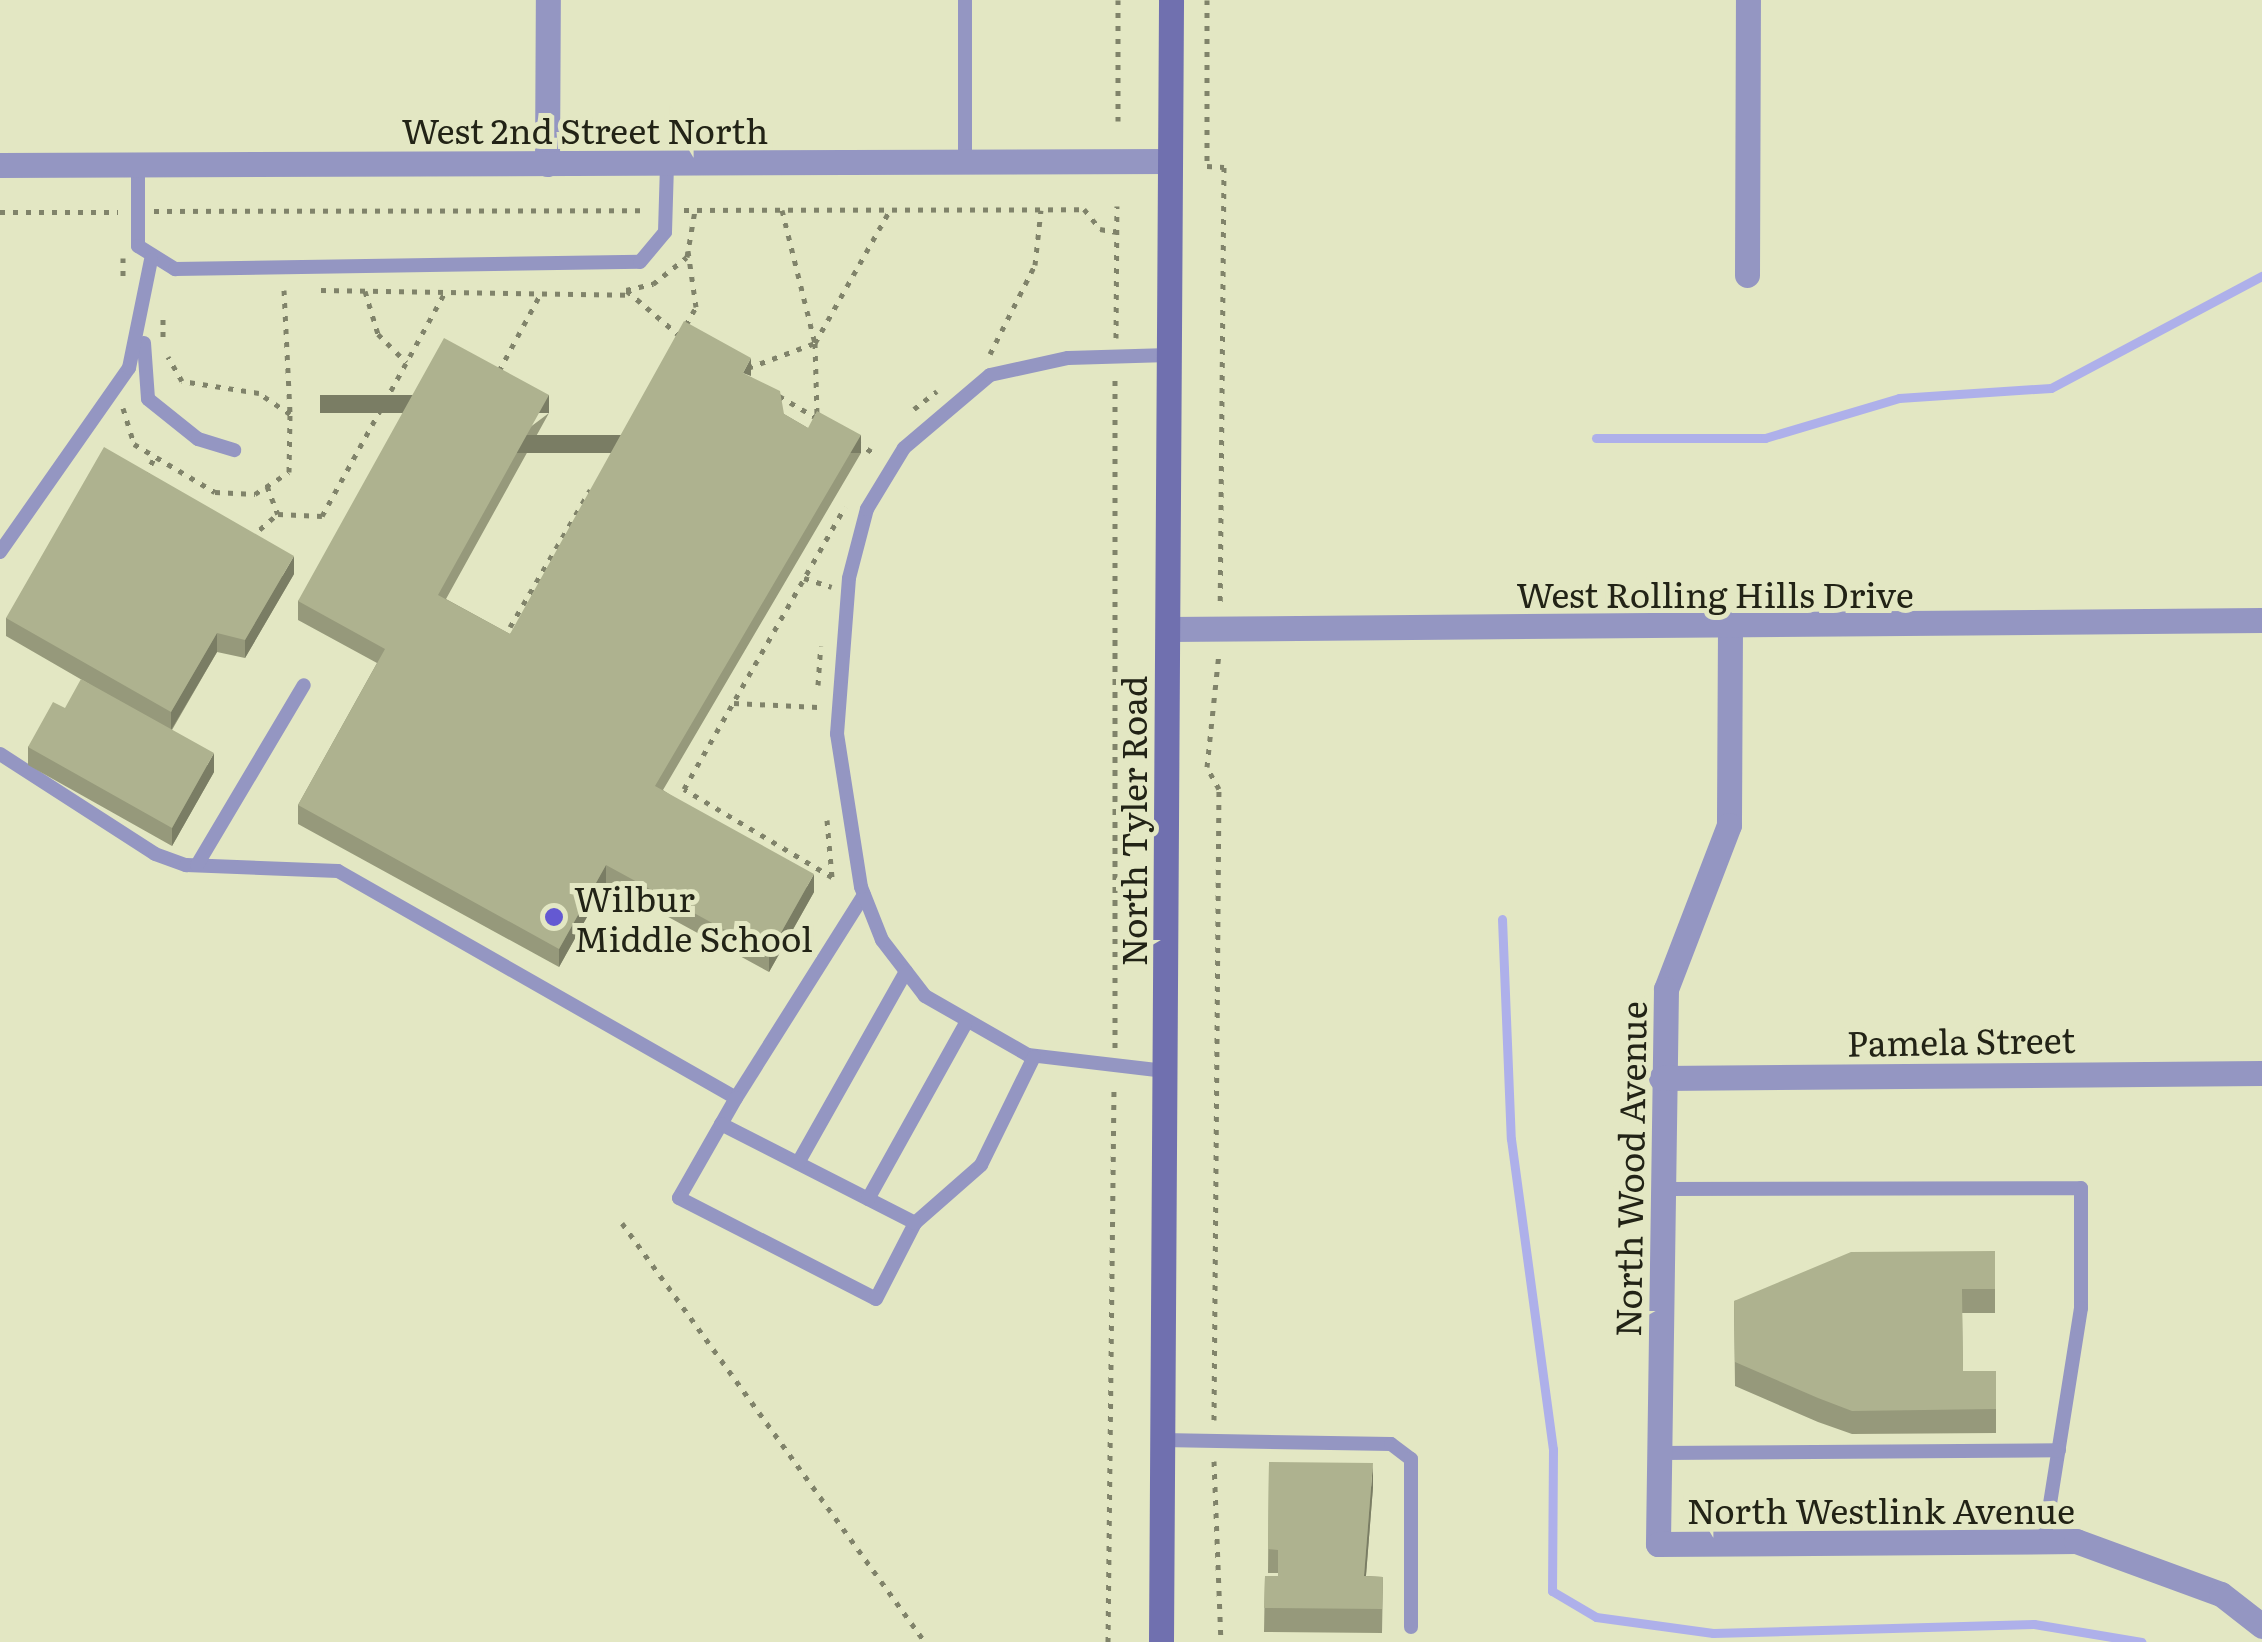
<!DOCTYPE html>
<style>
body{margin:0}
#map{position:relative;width:2262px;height:1642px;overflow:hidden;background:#e3e7c3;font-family:Literata,serif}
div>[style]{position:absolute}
.stream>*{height:9px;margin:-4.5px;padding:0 4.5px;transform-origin:4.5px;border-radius:4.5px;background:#aeb0ea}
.path>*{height:5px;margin-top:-2.5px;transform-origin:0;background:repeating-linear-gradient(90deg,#80836a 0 5px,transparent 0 13px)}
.lane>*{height:14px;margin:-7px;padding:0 7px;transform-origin:7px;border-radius:7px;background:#9496c2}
.street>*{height:25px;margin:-12.5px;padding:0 12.5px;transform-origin:12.5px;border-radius:12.5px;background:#9496c2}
.secondary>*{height:25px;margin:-12.5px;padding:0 12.5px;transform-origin:12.5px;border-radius:12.5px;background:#7070af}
.wall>*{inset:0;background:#96997b}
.shaded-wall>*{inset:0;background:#7a7d64;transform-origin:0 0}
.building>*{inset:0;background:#aeb28f}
.dots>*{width:28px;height:28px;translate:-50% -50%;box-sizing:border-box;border:5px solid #e3e7c3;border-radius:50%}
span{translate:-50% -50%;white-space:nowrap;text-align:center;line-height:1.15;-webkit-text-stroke:10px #e3e7c3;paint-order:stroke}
.street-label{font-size:35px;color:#222316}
.poi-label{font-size:35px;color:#222316}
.left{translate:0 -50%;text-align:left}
</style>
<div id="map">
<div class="stream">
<div style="left:1596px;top:438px;width:169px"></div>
<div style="left:1765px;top:438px;width:140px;rotate:-16.6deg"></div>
<div style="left:1899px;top:398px;width:152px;rotate:-3.8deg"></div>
<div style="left:2051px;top:388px;width:239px;rotate:-28deg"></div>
<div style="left:1502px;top:919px;width:220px;rotate:87.7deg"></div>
<div style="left:1511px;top:1139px;width:313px;rotate:82.3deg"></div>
<div style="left:1553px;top:1449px;width:142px;rotate:90.4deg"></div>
<div style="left:1552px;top:1591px;width:51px;rotate:30.6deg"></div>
<div style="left:1596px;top:1617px;width:118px;rotate:7.8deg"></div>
<div style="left:1713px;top:1633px;width:321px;rotate:-1.6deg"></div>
<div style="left:2034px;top:1624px;width:109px;rotate:9.5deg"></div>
</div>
<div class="path">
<div style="left:1207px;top:0;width:166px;rotate:90deg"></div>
<div style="left:1207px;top:166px;width:17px;rotate:3deg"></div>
<div style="left:1224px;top:167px;width:439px;rotate:90.5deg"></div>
<div style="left:1118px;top:121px;width:121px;rotate:-90deg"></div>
<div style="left:684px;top:210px;width:400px;rotate:-0.1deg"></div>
<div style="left:1084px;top:209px;width:26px;rotate:51deg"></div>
<div style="left:1100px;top:229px;width:17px;rotate:10deg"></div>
<div style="left:782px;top:210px;width:137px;rotate:76.1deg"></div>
<div style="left:815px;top:343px;width:73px;rotate:88.4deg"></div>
<div style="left:154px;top:211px;width:494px;rotate:-0.1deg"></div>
<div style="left:0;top:212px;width:118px"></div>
<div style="left:123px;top:258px;width:24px;rotate:90deg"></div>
<div style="left:284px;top:290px;width:124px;rotate:87.2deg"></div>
<div style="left:321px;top:290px;width:307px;rotate:0.9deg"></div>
<div style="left:365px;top:291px;width:45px;rotate:73.2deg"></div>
<div style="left:378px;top:334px;width:40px;rotate:45deg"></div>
<div style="left:686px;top:325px;width:21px;rotate:-61deg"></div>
<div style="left:696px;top:307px;width:57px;rotate:-98.1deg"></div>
<div style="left:680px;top:336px;width:71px;rotate:-139.6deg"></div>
<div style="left:626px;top:290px;width:28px;rotate:-13deg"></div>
<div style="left:653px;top:284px;width:43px;rotate:-38.5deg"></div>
<div style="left:687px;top:257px;width:48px;rotate:-80.3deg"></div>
<div style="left:163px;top:337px;width:24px;rotate:-90deg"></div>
<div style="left:1116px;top:338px;width:132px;rotate:-89.6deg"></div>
<div style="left:990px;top:354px;width:100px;rotate:-63.2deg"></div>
<div style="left:1035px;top:265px;width:55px;rotate:-83.8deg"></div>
<div style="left:748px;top:368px;width:72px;rotate:-20.5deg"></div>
<div style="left:815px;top:343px;width:153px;rotate:-60.6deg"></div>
<div style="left:499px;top:371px;width:89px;rotate:-61.7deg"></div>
<div style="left:779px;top:396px;width:44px;rotate:30.1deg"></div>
<div style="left:123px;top:408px;width:38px;rotate:73deg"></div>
<div style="left:134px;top:444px;width:94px;rotate:30.7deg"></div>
<div style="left:215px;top:492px;width:40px;rotate:2.9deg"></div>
<div style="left:255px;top:494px;width:40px;rotate:-32.9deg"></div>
<div style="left:289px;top:472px;width:58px;rotate:-89deg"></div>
<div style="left:290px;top:414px;width:37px;rotate:-146deg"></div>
<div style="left:259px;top:393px;width:78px;rotate:-171.1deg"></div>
<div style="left:182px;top:381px;width:28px;rotate:-120deg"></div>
<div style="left:914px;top:409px;width:29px;rotate:-38deg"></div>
<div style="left:856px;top:442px;width:22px;rotate:32deg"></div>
<div style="left:145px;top:476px;width:22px;rotate:-63deg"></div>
<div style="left:267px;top:486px;width:30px;rotate:69deg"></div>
<div style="left:250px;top:538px;width:37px;rotate:-41deg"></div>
<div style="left:278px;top:514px;width:44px;rotate:2.6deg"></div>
<div style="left:322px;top:516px;width:256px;rotate:-61.2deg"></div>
<div style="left:804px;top:578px;width:29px;rotate:18deg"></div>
<div style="left:510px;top:627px;width:159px;rotate:-59.7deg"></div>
<div style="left:818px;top:685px;width:39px;rotate:-86deg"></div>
<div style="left:734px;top:703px;width:84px;rotate:2.7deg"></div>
<div style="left:827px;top:820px;width:57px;rotate:85deg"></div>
<div style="left:832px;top:877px;width:172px;rotate:-149.3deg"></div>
<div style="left:684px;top:789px;width:325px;rotate:-60.3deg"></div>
<div style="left:1115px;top:1048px;width:674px;rotate:-90deg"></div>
<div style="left:622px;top:1223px;width:517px;rotate:54.13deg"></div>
<div style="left:1214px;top:1420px;width:631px;rotate:-89.55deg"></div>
<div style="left:1219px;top:789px;width:25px;rotate:-119deg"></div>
<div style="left:1207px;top:767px;width:116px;rotate:-84deg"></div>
<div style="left:1214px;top:1461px;width:181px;rotate:87.8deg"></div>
<div style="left:1108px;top:1642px;width:558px;rotate:-89.38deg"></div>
</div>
<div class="lane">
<div style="left:965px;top:0;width:162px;rotate:90deg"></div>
<div style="left:138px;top:165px;width:81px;rotate:90deg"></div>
<div style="left:138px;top:246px;width:44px;rotate:31.9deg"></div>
<div style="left:175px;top:269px;width:465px;rotate:-0.9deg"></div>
<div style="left:640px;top:262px;width:39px;rotate:-50deg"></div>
<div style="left:665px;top:232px;width:68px;rotate:-88.3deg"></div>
<div style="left:144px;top:343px;width:56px;rotate:85.9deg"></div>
<div style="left:148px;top:399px;width:64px;rotate:38.7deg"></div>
<div style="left:198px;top:439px;width:38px;rotate:17deg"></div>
<div style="left:0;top:552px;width:225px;rotate:-55deg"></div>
<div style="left:129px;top:368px;width:110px;rotate:-78.5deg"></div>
<div style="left:0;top:754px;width:184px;rotate:32.8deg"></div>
<div style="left:155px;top:854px;width:33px;rotate:20deg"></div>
<div style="left:186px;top:865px;width:152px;rotate:2.3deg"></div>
<div style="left:338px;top:871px;width:458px;rotate:29.7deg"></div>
<div style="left:736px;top:1098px;width:240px;rotate:-57.8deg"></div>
<div style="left:197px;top:865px;width:209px;rotate:-59.3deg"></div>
<div style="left:1165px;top:1071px;width:138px;rotate:-173.3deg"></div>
<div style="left:1028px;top:1055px;width:119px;rotate:-150.2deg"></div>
<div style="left:925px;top:996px;width:71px;rotate:-127.5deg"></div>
<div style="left:882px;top:940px;width:57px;rotate:-111.6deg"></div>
<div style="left:861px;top:887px;width:155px;rotate:-98.9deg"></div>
<div style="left:837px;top:734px;width:156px;rotate:-85.6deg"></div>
<div style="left:849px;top:578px;width:71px;rotate:-75.4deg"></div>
<div style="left:867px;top:509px;width:71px;rotate:-58.8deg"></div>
<div style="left:904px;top:448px;width:113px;rotate:-40.3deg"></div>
<div style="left:990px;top:375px;width:80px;rotate:-12.3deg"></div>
<div style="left:1068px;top:358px;width:101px;rotate:-1.7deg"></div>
<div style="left:736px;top:1098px;width:115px;rotate:119.7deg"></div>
<div style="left:679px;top:1198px;width:221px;rotate:27.1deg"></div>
<div style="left:876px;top:1299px;width:85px;rotate:-62.8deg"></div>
<div style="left:915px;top:1223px;width:88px;rotate:-41.3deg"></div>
<div style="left:981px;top:1165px;width:120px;rotate:-63.9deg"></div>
<div style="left:721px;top:1124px;width:218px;rotate:27deg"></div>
<div style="left:798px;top:1163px;width:220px;rotate:-60.6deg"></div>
<div style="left:1661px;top:1189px;width:420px;rotate:-0.1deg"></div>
<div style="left:2081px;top:1188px;width:120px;rotate:90deg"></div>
<div style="left:2081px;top:1308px;width:236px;rotate:99deg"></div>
<div style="left:868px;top:1199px;width:199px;rotate:-60.9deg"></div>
<div style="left:1162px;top:1440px;width:229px;rotate:1deg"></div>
<div style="left:1391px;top:1444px;width:25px;rotate:37deg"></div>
<div style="left:1411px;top:1459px;width:168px;rotate:90deg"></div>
<div style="left:1659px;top:1453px;width:400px;rotate:-0.4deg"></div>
</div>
<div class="street">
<div style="left:547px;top:164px;width:164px;rotate:-89.7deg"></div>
<div style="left:0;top:165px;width:1170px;rotate:-0.2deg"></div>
<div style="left:1747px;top:275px;width:275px;rotate:-89.8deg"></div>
<div style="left:1730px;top:628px;width:197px;rotate:90.3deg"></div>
<div style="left:1729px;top:825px;width:176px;rotate:111deg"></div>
<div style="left:1666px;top:989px;width:555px;rotate:90.83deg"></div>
<div style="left:1658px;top:1544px;width:418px;rotate:-0.4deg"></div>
<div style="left:2076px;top:1541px;width:154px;rotate:20.1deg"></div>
<div style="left:2221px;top:1594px;width:52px;rotate:38deg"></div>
<div style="left:1168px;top:629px;width:1094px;rotate:-0.47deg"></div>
<div style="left:1661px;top:1078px;width:601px;rotate:-0.48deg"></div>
</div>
<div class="secondary">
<div style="left:1161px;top:1642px;width:1642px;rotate:-89.65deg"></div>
</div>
<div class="wall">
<div style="clip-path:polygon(751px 377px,784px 414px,808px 428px,861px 453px,663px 790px,814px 892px,769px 972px,606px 883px,559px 967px,298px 824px,298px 805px,377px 663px,298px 620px,298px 601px,549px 413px,446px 599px,510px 634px)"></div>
<div style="clip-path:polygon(294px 574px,245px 658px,217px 652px,172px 730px,214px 772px,172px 846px,28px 765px,28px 747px,89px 684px,6px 636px,6px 618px)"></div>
<div style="clip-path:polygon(1995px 1251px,1995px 1313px,1962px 1313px,1963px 1371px,1996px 1371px,1996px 1433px,1852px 1434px,1818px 1422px,1735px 1386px,1734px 1301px)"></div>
<div style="clip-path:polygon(1269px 1462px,1373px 1487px,1366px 1576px,1383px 1577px,1382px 1633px,1264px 1632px,1265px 1576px,1278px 1576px,1278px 1573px,1268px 1573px)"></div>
</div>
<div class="shaded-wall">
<div style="clip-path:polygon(751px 358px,751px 376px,743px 373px)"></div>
<div style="left:549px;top:395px;width:18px;height:229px;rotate:90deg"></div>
<div style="left:861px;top:435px;width:18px;height:407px;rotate:90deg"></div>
<div style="clip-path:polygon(294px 556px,294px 574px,245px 658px,245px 640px)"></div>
<div style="clip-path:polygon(217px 633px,217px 652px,171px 730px,171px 712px)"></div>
<div style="clip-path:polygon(214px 753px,214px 772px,172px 846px,172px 828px)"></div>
<div style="clip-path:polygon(606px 865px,606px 883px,559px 967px,559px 949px)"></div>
<div style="clip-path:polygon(814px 874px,814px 892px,769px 972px,769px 954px)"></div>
<div style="clip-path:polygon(1373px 1463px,1373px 1487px,1364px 1600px,1364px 1576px)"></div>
</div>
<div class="building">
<div style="clip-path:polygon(684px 321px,751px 358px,743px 373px,780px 391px,784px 414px,808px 428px,817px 411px,861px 435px,655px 786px,814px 874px,769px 954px,606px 865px,559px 949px,298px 805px,385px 649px,298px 601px,444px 338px,549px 395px,438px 595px,510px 634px)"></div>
<div style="clip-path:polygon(104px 447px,294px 556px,245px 640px,217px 633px,171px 712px,6px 618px)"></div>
<div style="clip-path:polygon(81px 679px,214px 753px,172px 828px,28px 747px,53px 702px,65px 708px)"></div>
<div style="clip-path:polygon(1995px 1251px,1995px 1289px,1962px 1289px,1963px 1371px,1996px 1371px,1996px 1409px,1852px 1411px,1818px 1398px,1735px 1362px,1734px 1301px,1851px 1252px)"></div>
<div style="clip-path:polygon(1269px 1462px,1373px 1463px,1364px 1576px,1383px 1577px,1382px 1609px,1264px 1608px,1265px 1576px,1278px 1576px,1278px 1550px,1268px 1549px)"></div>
</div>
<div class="dots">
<div style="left:554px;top:917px;background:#6459d2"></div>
</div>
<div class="street-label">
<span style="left:585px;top:129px">West 2nd Street North</span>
<span style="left:1715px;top:593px">West Rolling Hills Drive</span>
<span style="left:1132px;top:821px;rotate:-90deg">North Tyler Road</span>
<span style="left:1961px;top:1040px;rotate:-1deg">Pamela Street</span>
<span style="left:1629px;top:1169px;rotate:-89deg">North Wood Avenue</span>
<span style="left:1881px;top:1509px">North Westlink Avenue</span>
</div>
<div class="poi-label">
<span class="left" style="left:574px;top:917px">Wilbur<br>Middle School</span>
</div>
</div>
